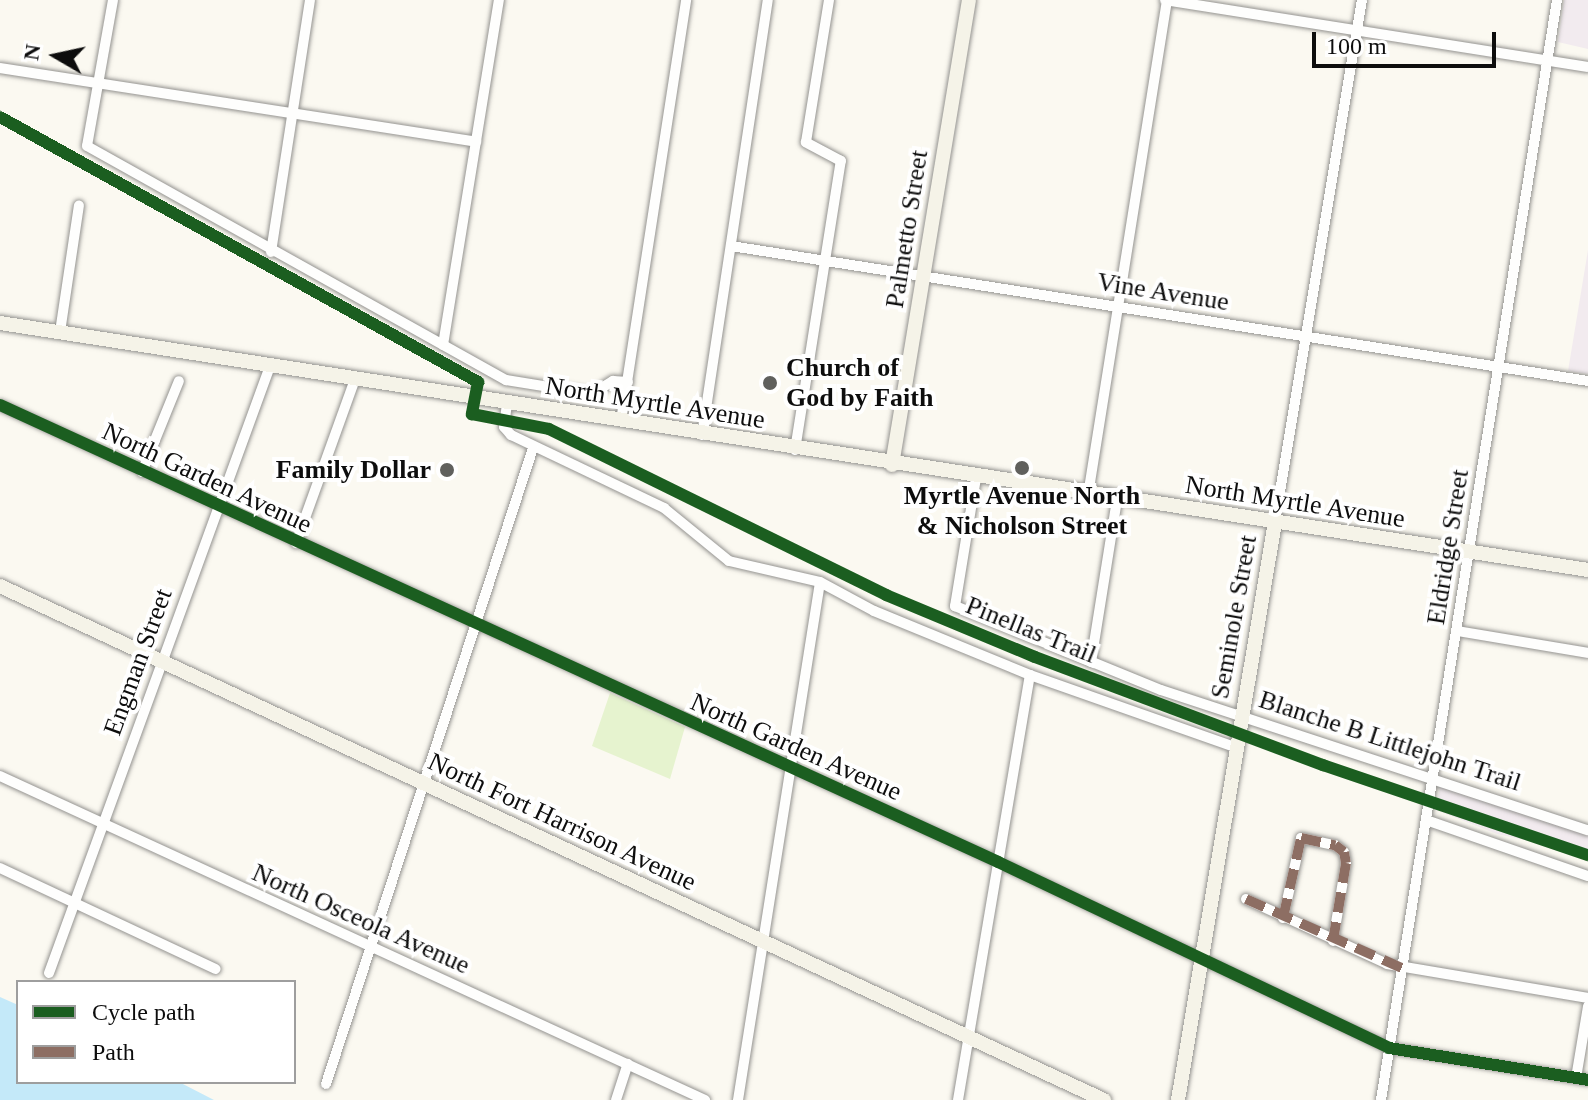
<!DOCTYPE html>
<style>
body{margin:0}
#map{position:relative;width:1588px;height:1100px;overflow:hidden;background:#fbf9f1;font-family:Georgia,serif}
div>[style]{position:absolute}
.industrial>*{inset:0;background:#f2ebef}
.green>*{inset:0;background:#e6f3cf}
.water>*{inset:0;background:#c4e9f9}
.roads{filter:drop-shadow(0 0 2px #949390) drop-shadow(0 0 2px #949390)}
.street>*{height:10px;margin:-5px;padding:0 5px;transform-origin:5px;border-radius:5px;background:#fefefd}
.secondary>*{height:14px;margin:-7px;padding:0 7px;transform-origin:7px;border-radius:7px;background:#f5f3e8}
.quiet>*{height:10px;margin-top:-5px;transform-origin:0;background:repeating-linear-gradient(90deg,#8d6e63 0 20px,transparent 0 30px)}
.cycleway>*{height:12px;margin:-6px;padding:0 6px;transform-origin:6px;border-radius:6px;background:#1b5e20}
.dots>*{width:22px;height:22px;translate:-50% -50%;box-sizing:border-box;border:4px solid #fff;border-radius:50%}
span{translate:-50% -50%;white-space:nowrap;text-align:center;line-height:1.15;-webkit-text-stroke:8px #fff;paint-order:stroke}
.street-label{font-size:26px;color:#0d0d0d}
.poi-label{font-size:26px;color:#0d0d0d;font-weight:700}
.left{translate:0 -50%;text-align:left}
.right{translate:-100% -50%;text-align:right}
.legend{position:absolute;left:16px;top:980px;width:280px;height:104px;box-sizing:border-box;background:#fff;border:2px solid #9e9e9e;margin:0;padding:10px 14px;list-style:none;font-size:24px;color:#0d0d0d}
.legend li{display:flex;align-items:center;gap:16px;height:40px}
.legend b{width:40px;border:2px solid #9e9e9e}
.north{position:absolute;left:16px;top:16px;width:80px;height:80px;-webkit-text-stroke:6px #fff;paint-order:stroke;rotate:279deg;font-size:22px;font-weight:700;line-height:32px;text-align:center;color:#0d0d0d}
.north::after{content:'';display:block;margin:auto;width:28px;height:36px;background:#0d0d0d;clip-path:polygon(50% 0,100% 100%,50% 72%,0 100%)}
.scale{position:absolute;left:1312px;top:32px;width:184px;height:36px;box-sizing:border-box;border:4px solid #0d0d0d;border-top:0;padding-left:10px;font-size:24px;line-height:28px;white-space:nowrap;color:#0d0d0d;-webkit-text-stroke:6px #fff;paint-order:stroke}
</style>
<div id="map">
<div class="industrial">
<div style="clip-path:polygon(1564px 0,1588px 0,1588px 49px,1558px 42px)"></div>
<div style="clip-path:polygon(1588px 250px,1588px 374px,1568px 371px)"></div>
<div style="clip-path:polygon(1440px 786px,1588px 836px,1588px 854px,1497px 834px,1436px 810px)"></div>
</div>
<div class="green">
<div style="clip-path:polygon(610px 693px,685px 727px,670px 779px,592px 746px)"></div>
</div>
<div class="water">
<div style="clip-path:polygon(0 997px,18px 1005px,18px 1082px,179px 1082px,214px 1100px,0 1100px)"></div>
</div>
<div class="roads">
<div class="street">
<div style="left:113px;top:0;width:148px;rotate:100.1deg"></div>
<div style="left:87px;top:146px;width:480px;rotate:29.2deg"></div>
<div style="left:506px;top:380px;width:87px;rotate:9.2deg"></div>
<div style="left:592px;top:394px;width:25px;rotate:-32deg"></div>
<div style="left:613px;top:381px;width:15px;rotate:4deg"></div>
<div style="left:1165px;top:0;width:428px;rotate:9deg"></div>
<div style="left:0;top:68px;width:482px;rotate:8.8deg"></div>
<div style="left:731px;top:246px;width:868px;rotate:8.95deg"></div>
<div style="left:271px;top:252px;width:255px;rotate:-81.2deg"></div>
<div style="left:60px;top:332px;width:128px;rotate:-81.5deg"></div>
<div style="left:443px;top:345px;width:350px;rotate:-80.8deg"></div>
<div style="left:507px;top:403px;width:24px;rotate:97deg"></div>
<div style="left:504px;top:427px;width:11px;rotate:49deg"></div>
<div style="left:511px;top:435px;width:170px;rotate:25.5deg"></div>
<div style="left:664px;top:508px;width:84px;rotate:39.2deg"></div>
<div style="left:729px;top:561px;width:93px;rotate:13deg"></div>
<div style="left:820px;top:582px;width:61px;rotate:28.2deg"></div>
<div style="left:874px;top:611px;width:169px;rotate:22.3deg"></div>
<div style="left:1030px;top:675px;width:217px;rotate:19.4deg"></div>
<div style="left:0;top:405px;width:1098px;rotate:24.6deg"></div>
<div style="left:998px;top:862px;width:433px;rotate:25.4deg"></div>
<div style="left:1389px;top:1048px;width:202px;rotate:9.1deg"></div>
<div style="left:621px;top:421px;width:426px;rotate:-81.2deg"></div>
<div style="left:702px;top:435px;width:440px;rotate:-81.4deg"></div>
<div style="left:795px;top:450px;width:293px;rotate:-81deg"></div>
<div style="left:841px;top:161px;width:40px;rotate:-152deg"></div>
<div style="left:806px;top:142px;width:144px;rotate:-80.8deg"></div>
<div style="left:142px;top:472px;width:98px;rotate:-67.9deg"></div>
<div style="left:976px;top:478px;width:130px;rotate:99.3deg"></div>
<div style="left:955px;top:606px;width:222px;rotate:22.2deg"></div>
<div style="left:1161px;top:690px;width:449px;rotate:18.2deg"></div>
<div style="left:1088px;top:495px;width:501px;rotate:-80.93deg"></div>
<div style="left:1275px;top:522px;width:529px;rotate:-80.54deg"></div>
<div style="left:296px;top:543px;width:174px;rotate:-70.2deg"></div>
<div style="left:1457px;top:631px;width:133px;rotate:9.5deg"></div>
<div style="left:1091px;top:662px;width:165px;rotate:-80.9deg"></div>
<div style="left:0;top:776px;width:776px;rotate:24.68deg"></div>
<div style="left:1426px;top:820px;width:171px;rotate:19.1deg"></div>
<div style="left:0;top:868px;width:238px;rotate:25.1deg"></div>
<div style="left:1246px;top:899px;width:155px;rotate:24.7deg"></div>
<div style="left:1387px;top:964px;width:204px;rotate:9.6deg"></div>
<div style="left:1283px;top:918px;width:82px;rotate:-77.3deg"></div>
<div style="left:1301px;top:838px;width:35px;rotate:12deg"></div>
<div style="left:1335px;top:845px;width:11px;rotate:38deg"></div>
<div style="left:1344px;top:852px;width:11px;rotate:80deg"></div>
<div style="left:1346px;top:863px;width:79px;rotate:99.5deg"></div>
<div style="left:49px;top:973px;width:646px;rotate:-69.99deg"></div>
<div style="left:1576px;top:1078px;width:73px;rotate:-80.5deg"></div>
<div style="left:326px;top:1084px;width:669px;rotate:-71.97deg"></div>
<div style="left:616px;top:1100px;width:38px;rotate:-72deg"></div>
<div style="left:738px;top:1100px;width:524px;rotate:-81deg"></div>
<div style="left:958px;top:1100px;width:431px;rotate:-80.4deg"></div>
<div style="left:1381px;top:1100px;width:1114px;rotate:-80.91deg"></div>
</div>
<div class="secondary">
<div style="left:0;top:323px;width:1607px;rotate:8.84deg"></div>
<div style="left:892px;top:465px;width:471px;rotate:-80.6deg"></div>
<div style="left:0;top:586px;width:1218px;rotate:24.97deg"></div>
<div style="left:1178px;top:1100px;width:586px;rotate:-80.47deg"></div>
</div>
</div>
<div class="quiet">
<div style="left:1246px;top:899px;width:171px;rotate:23.9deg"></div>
<div style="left:1283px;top:918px;width:82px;rotate:-77.3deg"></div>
<div style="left:1301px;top:838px;width:35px;rotate:12deg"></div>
<div style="left:1335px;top:845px;width:11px;rotate:38deg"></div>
<div style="left:1344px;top:852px;width:11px;rotate:80deg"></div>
<div style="left:1346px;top:863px;width:79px;rotate:99.5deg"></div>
</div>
<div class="cycleway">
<div style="left:0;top:117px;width:547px;rotate:29deg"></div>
<div style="left:478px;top:382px;width:33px;rotate:101deg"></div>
<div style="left:472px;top:414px;width:78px;rotate:11deg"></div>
<div style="left:549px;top:429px;width:376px;rotate:26.2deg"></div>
<div style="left:886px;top:595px;width:161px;rotate:22.6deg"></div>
<div style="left:1035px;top:657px;width:308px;rotate:20.6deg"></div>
<div style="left:1323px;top:765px;width:280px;rotate:18.8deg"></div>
<div style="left:0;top:405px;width:1098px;rotate:24.6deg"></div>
<div style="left:998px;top:862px;width:433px;rotate:25.4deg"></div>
<div style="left:1389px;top:1048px;width:202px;rotate:9.1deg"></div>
</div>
<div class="dots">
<div style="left:770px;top:383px;background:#60605d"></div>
<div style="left:1022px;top:468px;background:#60605d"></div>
<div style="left:447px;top:470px;background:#60605d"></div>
</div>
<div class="street-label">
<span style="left:907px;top:229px;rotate:-81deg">Palmetto Street</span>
<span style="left:1163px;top:292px;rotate:9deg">Vine Avenue</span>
<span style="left:655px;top:403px;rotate:9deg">North Myrtle Avenue</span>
<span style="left:207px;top:478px;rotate:25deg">North Garden Avenue</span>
<span style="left:1295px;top:502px;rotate:9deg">North Myrtle Avenue</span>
<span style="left:1448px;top:547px;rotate:-81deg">Eldridge Street</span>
<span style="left:1234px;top:617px;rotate:-80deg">Seminole Street</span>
<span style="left:1031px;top:630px;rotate:22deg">Pinellas Trail</span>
<span style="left:138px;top:662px;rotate:-70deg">Engman Street</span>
<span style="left:1390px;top:741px;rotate:18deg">Blanche B Littlejohn Trail</span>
<span style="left:796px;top:747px;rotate:24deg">North Garden Avenue</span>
<span style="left:562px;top:822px;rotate:25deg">North Fort Harrison Avenue</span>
<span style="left:361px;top:919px;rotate:24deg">North Osceola Avenue</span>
</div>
<div class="poi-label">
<span class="left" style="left:786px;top:383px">Church of<br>God by Faith</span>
<span class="right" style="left:431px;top:470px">Family Dollar</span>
<span style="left:1022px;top:511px">Myrtle Avenue North<br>&amp; Nicholson Street</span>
</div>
<ul class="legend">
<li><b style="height:10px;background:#1b5e20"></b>Cycle path</li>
<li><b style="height:10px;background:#8d6e63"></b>Path</li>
</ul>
<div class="north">N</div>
<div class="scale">100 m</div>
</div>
